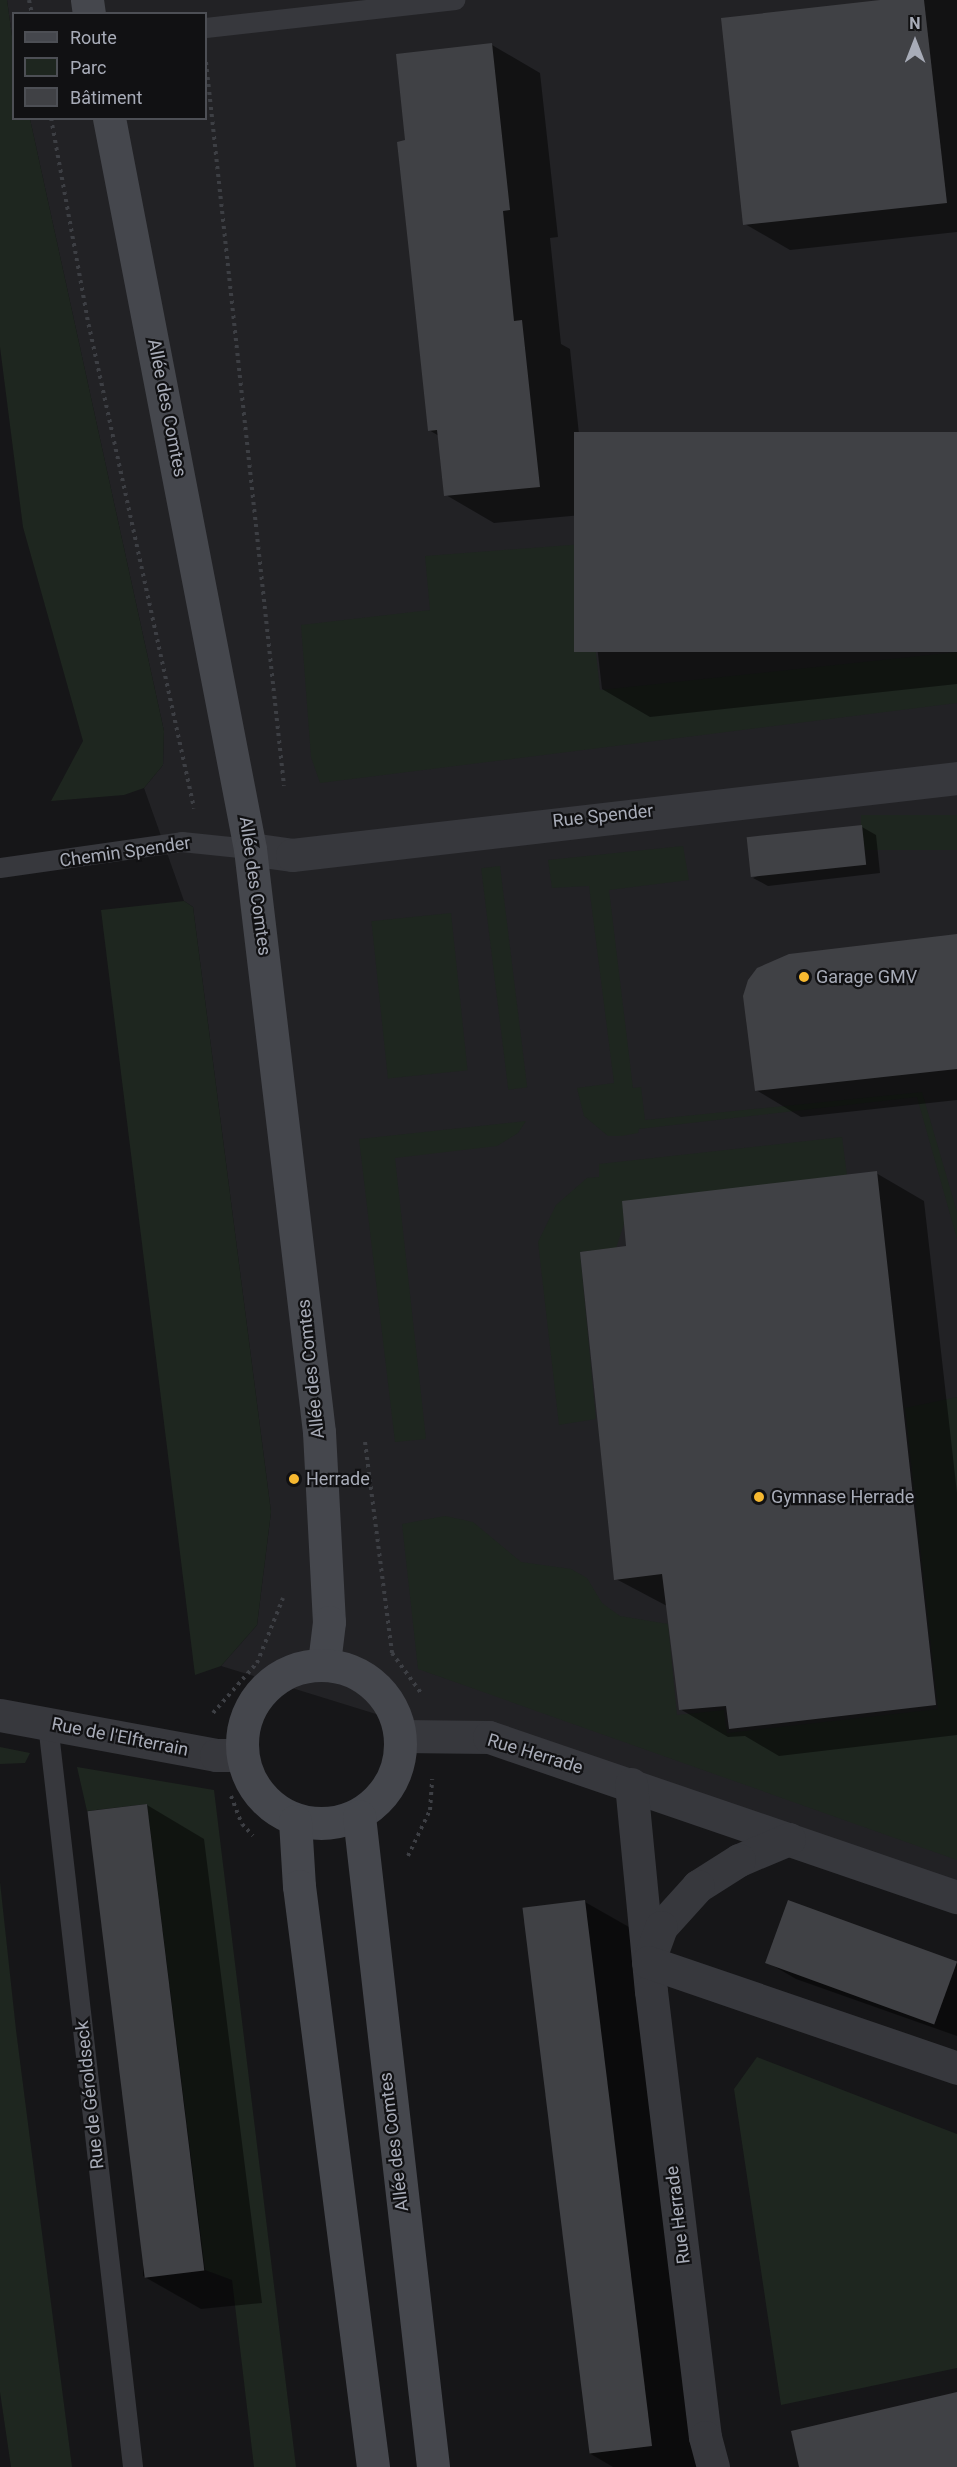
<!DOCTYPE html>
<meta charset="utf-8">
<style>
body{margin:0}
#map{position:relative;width:957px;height:2467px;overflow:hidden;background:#161618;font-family:Roboto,sans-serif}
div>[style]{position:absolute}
.built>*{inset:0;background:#222225}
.green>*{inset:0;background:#1e261f;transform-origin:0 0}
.shadow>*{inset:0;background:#0007}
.building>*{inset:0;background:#404145;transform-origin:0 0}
.path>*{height:4px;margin-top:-2px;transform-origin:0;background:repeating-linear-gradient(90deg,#3d3f44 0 3px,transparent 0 7.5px)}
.lane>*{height:20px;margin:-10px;padding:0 10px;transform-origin:10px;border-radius:10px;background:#37383d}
.street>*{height:33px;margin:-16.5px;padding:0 16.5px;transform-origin:16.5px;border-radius:16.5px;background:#37383d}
.secondary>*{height:33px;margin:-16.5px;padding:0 16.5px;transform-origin:16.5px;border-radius:16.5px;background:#45474d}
.secondary>.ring{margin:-16.5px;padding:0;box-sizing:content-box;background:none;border:33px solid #45474d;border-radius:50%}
.dots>*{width:16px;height:16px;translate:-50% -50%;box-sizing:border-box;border:3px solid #111113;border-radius:50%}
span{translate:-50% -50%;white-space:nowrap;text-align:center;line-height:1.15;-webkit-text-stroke:4.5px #111113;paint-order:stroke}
.street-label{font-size:18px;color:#a8acb8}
.poi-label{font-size:18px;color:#a8acb8}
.left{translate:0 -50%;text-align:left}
.legend{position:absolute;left:12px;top:12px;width:195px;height:108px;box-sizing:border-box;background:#111113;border:2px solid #4d4f55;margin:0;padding:8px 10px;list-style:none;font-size:18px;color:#a8acb8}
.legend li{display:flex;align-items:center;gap:12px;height:30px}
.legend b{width:30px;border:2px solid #4d4f55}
.north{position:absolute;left:885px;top:12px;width:60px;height:60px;-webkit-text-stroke:4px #111113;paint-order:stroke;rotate:0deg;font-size:16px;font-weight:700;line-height:24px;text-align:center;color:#a8acb8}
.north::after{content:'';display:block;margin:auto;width:21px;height:27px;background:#a8acb8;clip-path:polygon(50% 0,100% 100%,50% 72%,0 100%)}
</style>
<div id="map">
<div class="built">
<div style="clip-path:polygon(7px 0,957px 0,957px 1894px,221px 1666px,257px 1625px,271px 1512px,193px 907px,184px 901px,144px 788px,163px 765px,164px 731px,30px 119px,206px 118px,206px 14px,14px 14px,13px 43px)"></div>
</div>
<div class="green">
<div style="clip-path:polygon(0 0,7px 0,13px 43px,14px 118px,30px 119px,164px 731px,163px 765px,144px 788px,124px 795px,51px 801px,83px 741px,23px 527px,0 347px)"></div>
<div style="clip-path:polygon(584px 544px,600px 690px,957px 652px,957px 703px,320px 783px,311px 757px,301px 625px,430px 610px,425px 556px)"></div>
<div style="left:957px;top:815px;width:35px;height:96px;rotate:90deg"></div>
<div style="clip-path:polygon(683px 846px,689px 880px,609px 890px,633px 1088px,641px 1087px,645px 1120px,922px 1092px,957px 1212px,957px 1239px,917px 1097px,639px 1129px,638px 1133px,621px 1136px,608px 1136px,584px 1116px,577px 1088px,614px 1083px,589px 886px,552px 888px,548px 860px)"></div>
<div style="left:500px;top:866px;width:223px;height:19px;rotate:83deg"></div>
<div style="clip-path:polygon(184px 901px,193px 907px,271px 1512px,257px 1625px,221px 1666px,195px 1675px,101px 910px)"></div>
<div style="left:451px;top:913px;width:158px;height:80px;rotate:84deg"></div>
<div style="clip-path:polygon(526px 1121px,518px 1133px,497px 1146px,395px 1158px,426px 1439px,395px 1442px,359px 1139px)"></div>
<div style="clip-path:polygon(842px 1137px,847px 1175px,624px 1224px,616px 1248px,580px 1252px,596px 1419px,559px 1425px,538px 1242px,556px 1205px,587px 1178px,599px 1177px,599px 1164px)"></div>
<div style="clip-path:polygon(957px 1397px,957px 1860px,418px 1669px,402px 1524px,445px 1516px,473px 1522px,521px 1562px,571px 1569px,587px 1578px,602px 1603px,620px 1616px,668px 1624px,677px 1715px,724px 1710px,727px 1733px,938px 1709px,905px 1408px)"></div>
<div style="clip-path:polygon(0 1747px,30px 1753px,25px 1763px,0 1764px)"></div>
<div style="clip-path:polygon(77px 1767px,214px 1790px,296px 2467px,254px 2467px,232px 2280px,205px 2270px,147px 1804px,87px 1811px)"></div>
<div style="clip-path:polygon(0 1882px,16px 2030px,72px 2467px,11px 2467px,0 2392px)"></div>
<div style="clip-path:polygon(757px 2057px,957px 2134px,957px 2368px,781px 2405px,734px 2089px)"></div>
</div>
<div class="shadow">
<div style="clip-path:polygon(894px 0,957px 0,957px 232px,790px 250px,745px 224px)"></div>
<div style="clip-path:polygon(492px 45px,540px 73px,558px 237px,550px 238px,561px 344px,570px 349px,583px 472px,957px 434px,957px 684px,650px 717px,602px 689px,582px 515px,494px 523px,446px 495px,439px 436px,429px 430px,407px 142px)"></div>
<div style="clip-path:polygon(862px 827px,876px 835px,880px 873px,768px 886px,753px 878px)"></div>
<div style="clip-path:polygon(957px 936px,957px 1100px,801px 1117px,756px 1090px)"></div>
<div style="clip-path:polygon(876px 1173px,924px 1201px,957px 1493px,957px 1735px,779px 1756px,745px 1736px,728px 1737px,680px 1709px,667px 1606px,616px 1579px,628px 1248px)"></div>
<div style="clip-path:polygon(147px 1805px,204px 1839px,262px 2303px,201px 2309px,143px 2276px)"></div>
<div style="clip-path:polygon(585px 1902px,643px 1935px,705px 2467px,613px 2467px,589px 2453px)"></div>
<div style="clip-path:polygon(767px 1962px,957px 1962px,957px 2036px,796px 1979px)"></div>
</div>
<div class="building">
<div style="clip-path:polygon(880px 0,924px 0,947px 203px,743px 225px,721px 18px)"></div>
<div style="clip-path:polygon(492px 43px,510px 210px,503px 211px,514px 321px,522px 320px,540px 487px,444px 496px,437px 430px,428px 431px,410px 261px,397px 142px,405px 140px,396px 54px)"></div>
<div style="left:957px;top:432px;width:220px;height:383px;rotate:90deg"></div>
<div style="left:862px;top:825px;width:40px;height:116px;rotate:84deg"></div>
<div style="clip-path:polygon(957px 934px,957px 1069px,755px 1091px,743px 996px,748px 980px,757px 968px,789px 954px)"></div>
<div style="clip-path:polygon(877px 1171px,936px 1705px,729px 1729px,726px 1706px,679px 1710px,662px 1574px,614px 1580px,580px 1252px,626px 1246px,622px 1201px)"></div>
<div style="left:147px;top:1804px;width:470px;height:60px;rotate:83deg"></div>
<div style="left:585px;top:1900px;width:550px;height:63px;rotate:83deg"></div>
<div style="left:788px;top:1900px;width:180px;height:67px;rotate:20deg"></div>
<div style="clip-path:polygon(957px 2392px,957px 2467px,799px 2467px,791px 2431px)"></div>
</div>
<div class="path">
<div style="left:29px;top:0;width:14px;rotate:78deg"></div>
<div style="left:206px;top:62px;width:728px;rotate:83.85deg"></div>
<div style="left:51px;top:118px;width:202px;rotate:79.7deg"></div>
<div style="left:87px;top:317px;width:503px;rotate:77.71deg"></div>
<div style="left:365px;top:1442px;width:213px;rotate:82.7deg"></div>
<div style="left:392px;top:1653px;width:49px;rotate:54.1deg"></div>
<div style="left:213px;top:1713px;width:67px;rotate:-48.7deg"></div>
<div style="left:257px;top:1663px;width:70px;rotate:-68.2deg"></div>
<div style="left:231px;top:1796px;width:30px;rotate:69deg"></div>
<div style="left:242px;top:1824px;width:16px;rotate:47deg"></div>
<div style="left:408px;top:1856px;width:51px;rotate:-64.4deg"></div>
<div style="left:430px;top:1810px;width:31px;rotate:-86deg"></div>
</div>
<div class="lane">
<div style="left:206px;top:28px;width:251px;rotate:-6.4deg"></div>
<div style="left:0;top:868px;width:184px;rotate:-8.1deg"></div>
<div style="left:182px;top:842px;width:68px;rotate:5.9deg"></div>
<div style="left:48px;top:1724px;width:748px;rotate:83.47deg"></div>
</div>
<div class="street">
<div style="left:250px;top:849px;width:42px;rotate:8.1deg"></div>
<div style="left:292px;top:855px;width:669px;rotate:-6.6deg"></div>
<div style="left:0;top:1715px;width:220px;rotate:10.5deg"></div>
<div style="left:216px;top:1755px;width:24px"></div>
<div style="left:402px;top:1736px;width:87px;rotate:0.7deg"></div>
<div style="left:489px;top:1737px;width:495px;rotate:18.9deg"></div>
<div style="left:631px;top:1784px;width:208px;rotate:84.5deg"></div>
<div style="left:651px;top:1991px;width:449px;rotate:83.1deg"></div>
<div style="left:705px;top:2437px;width:31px;rotate:75deg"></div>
<div style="left:789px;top:1839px;width:54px;rotate:157.2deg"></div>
<div style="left:739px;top:1860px;width:49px;rotate:147.6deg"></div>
<div style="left:698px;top:1886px;width:55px;rotate:132.1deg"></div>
<div style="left:661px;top:1927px;width:37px;rotate:110deg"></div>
<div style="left:648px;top:1962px;width:327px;rotate:18.9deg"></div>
</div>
<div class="secondary">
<div style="left:87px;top:0;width:14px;rotate:82deg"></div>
<div style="left:109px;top:118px;width:744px;rotate:79.08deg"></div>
<div style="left:250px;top:849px;width:587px;rotate:83.25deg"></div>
<div style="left:319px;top:1432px;width:190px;rotate:87deg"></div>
<div style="left:329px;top:1622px;width:41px;rotate:97deg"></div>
<div class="ring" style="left:242px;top:1665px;width:125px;height:125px"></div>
<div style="left:359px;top:1816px;width:655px;rotate:83.51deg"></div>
<div style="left:295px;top:1821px;width:65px;rotate:86.5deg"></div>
<div style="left:299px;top:1886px;width:586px;rotate:82.74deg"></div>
</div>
<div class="dots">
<div style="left:804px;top:977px;background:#f6b830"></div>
<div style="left:294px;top:1479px;background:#f6b830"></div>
<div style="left:759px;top:1497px;background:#f6b830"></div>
</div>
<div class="street-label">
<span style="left:167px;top:408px;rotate:79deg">Allée des Comtes</span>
<span style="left:603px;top:816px;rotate:-6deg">Rue Spender</span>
<span style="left:125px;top:852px;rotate:-8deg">Chemin Spender</span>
<span style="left:255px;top:886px;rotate:82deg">Allée des Comtes</span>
<span style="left:311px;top:1369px;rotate:-96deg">Allée des Comtes</span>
<span style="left:120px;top:1737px;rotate:11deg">Rue de l'Elfterrain</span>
<span style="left:535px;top:1754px;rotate:17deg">Rue Herrade</span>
<span style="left:90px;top:2095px;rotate:-96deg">Rue de Géroldseck</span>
<span style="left:394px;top:2142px;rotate:-97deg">Allée des Comtes</span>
<span style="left:678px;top:2215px;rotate:-97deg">Rue Herrade</span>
</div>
<div class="poi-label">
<span class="left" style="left:816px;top:977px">Garage GMV</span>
<span class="left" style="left:306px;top:1479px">Herrade</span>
<span class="left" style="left:771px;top:1497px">Gymnase Herrade</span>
</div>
<ul class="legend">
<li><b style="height:8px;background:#45474d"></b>Route</li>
<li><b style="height:16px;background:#1e261f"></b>Parc</li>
<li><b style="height:16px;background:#404145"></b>Bâtiment</li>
</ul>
<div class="north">N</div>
</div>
